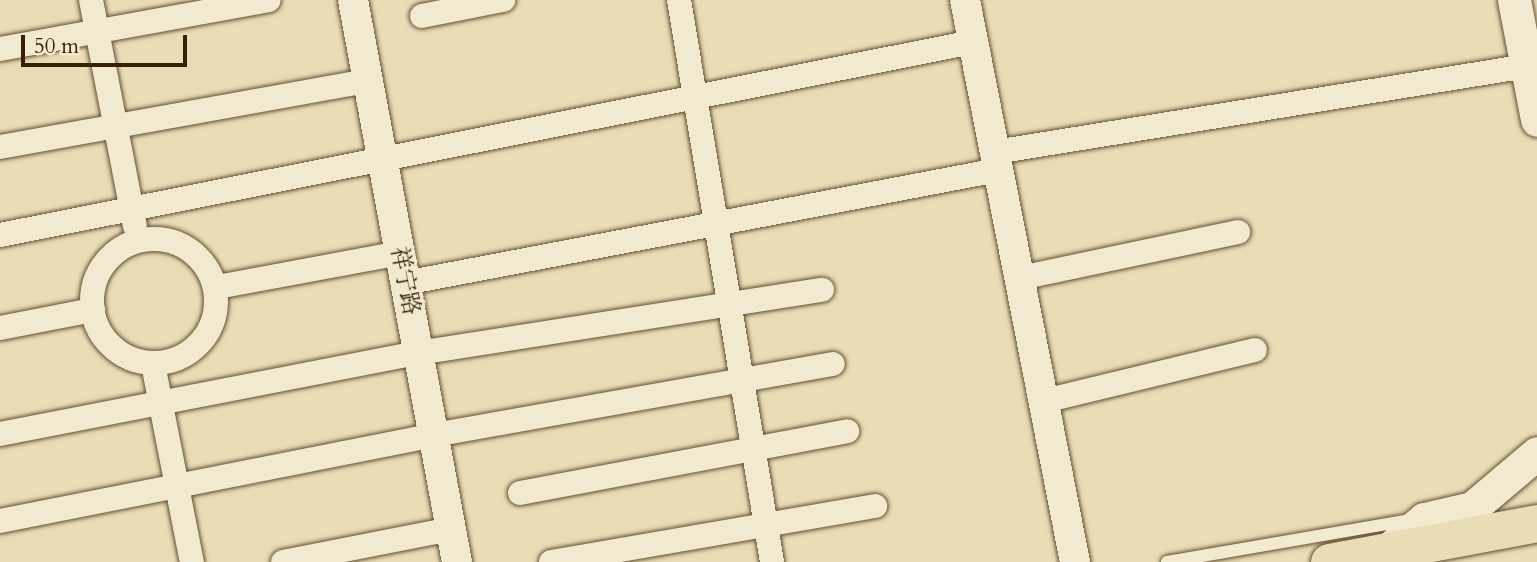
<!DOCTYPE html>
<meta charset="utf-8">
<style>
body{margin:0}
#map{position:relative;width:1537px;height:562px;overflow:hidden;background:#e9ddb6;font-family:Cardo,"Noto Serif SC",serif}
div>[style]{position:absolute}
.roads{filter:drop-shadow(0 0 2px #644f32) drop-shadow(0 0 2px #644f32)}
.service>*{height:12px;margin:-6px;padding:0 6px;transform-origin:6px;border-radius:6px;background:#f1e9d0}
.minor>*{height:24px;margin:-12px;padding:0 12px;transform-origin:12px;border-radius:12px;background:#f1e9d0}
.minor>.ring{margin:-12px;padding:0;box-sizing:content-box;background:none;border:24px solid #f1e9d0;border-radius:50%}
.tertiary>*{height:30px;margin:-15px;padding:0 15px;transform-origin:15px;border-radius:15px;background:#f1e9d0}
.secondary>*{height:33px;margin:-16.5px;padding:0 16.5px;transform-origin:16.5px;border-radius:16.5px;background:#f1e9d0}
.primary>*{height:37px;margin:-18.5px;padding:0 18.5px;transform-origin:18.5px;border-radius:18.5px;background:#e9ddb6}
span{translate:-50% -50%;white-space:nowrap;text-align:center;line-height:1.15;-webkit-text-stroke:6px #f1e9d0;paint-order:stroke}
.street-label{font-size:23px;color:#372006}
.scale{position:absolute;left:21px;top:35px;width:166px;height:32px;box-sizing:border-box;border:4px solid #372006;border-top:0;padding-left:9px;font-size:21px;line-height:24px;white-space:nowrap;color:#372006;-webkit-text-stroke:5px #f1e9d0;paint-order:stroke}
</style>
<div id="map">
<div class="roads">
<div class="service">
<div style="left:1167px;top:562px;width:246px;rotate:-9.8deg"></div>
</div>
<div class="minor">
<div style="left:91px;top:0;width:230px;rotate:79deg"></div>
<div style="left:679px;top:0;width:570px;rotate:80.6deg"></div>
<div style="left:422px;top:16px;width:83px;rotate:-11.2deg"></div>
<div style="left:0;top:49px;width:273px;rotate:-10.3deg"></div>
<div style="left:0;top:147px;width:374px;rotate:-10.2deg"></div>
<div style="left:995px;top:152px;width:539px;rotate:-9.18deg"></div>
<div style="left:0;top:235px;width:992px;rotate:-11.22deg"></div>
<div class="ring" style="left:92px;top:239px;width:100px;height:100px"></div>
<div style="left:1020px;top:278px;width:223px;rotate:-11.9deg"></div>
<div style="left:405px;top:283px;width:604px;rotate:-10.79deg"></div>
<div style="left:217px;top:287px;width:186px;rotate:-10.5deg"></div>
<div style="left:0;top:328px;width:95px;rotate:-11deg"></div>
<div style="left:153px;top:364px;width:202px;rotate:78.9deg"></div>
<div style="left:1044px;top:401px;width:217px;rotate:-13.6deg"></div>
<div style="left:0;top:434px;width:426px;rotate:-11deg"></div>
<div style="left:418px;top:353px;width:409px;rotate:-8.9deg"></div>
<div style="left:520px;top:493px;width:333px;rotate:-10.7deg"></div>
<div style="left:0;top:521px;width:442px;rotate:-11.2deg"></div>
<div style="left:434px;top:435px;width:405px;rotate:-10.1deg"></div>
<div style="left:283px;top:562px;width:171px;rotate:-11.1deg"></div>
<div style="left:551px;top:562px;width:329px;rotate:-9.8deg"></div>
</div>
<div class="tertiary">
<div style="left:353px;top:0;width:572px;rotate:79.52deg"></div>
<div style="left:965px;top:0;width:573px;rotate:78.93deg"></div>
</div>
<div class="secondary">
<div style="left:1514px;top:0;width:122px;rotate:79.1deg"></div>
<div style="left:1385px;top:552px;width:51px;rotate:-40.2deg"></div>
<div style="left:1424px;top:519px;width:49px;rotate:-12.9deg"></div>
<div style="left:1472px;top:508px;width:85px;rotate:-40.2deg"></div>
</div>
<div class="primary">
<div style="left:1329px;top:562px;width:212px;rotate:-10.6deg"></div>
</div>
</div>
<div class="street-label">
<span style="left:405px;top:281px;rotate:79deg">祥宁路</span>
</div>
<div class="scale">50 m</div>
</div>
